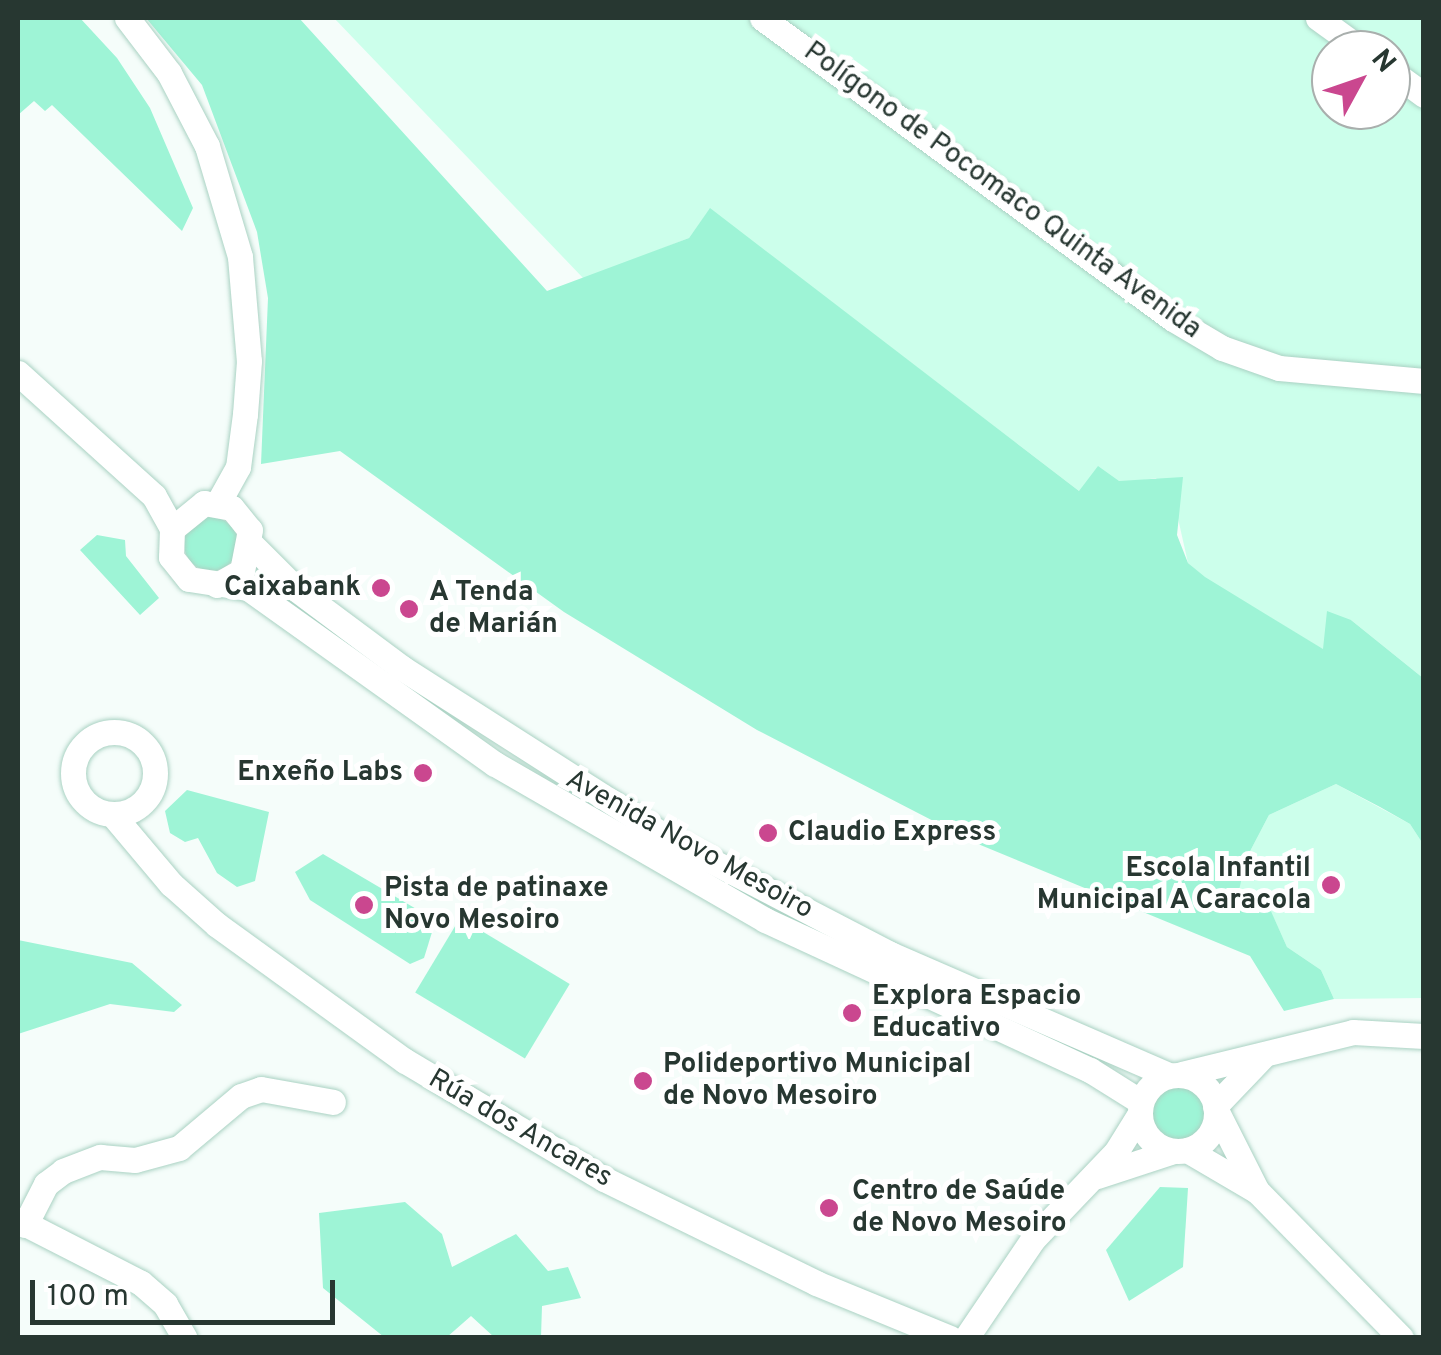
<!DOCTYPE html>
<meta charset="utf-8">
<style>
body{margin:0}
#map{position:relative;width:1441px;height:1355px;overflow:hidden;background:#f5fdfa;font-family:Overpass,sans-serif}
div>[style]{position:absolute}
.built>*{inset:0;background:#ccffeb}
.green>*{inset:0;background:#9ef4d6;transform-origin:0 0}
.round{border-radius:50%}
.roads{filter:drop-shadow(0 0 2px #aad2c3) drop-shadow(0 0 2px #aad2c3)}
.minor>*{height:25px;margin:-12.5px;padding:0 12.5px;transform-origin:12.5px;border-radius:12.5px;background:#fff}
.minor>.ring{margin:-12.5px;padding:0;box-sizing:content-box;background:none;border:25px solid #fff;border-radius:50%}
.dots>*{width:28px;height:28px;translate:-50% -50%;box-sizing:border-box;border:5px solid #fff;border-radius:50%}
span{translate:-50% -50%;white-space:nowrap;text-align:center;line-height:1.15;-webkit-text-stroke:10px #fff;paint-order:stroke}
.street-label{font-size:28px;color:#273731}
.poi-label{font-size:28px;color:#273731;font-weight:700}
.right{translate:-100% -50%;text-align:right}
.left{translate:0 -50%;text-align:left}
.frame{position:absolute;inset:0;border:20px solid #273731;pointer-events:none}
.north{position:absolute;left:1311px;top:30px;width:100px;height:100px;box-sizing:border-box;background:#fff;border:2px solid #a9afad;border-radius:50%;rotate:50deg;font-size:28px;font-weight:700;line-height:40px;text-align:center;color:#273731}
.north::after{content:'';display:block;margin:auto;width:35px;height:45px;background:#ca478f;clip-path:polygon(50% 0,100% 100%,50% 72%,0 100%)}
.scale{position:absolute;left:30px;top:1280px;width:305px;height:45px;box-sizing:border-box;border:5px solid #273731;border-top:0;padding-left:12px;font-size:30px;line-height:35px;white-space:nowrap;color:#273731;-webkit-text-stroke:8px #fff;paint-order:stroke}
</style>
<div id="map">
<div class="built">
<div style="clip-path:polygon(evenodd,334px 18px,1423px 18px,1423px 678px,1351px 620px,1324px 650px,1205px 578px,1188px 563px,1177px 514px,1156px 478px,1079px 491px,710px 209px,689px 238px,584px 279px,334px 18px,1331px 50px,1391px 50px,1391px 110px,1331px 110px,1331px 50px)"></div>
<div style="clip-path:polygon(1336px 784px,1410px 824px,1421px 841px,1423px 998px,1334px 999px,1321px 970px,1287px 947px,1270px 910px,1235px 904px,1246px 859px,1269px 815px)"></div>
</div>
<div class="green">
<div style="clip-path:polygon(18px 18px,80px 18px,117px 58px,150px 108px,193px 208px,182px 231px,52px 105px,45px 111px,34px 101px,18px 115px)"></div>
<div style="clip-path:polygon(146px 18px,299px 18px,547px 291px,689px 238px,710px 208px,1079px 491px,1098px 466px,1119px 481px,1183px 477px,1177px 535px,1188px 563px,1205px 577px,1323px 649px,1327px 611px,1351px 620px,1423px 678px,1423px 896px,1421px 841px,1410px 824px,1380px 807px,1336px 784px,1269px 815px,1246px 859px,1236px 904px,1270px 909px,1287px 947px,1321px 970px,1334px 999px,1284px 1011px,1250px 956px,978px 844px,757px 730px,564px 612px,340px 451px,261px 464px,268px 298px,257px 232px,202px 85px)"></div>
<div class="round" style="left:184px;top:517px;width:54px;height:54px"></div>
<div style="clip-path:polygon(97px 535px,125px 540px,126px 556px,159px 598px,140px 615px,80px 550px)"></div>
<div style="clip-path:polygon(187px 790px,269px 812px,255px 881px,237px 887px,217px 873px,198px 838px,185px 842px,170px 833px,165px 811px)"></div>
<div style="clip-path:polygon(323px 854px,418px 910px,433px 929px,424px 958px,410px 964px,310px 900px,295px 872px)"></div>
<div style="left:460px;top:918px;width:128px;height:87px;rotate:31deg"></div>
<div style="clip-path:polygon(18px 940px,132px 963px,182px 1005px,174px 1012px,110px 1004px,18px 1034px)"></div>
<div class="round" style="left:1150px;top:1084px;width:56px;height:56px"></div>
<div style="clip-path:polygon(1160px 1187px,1188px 1188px,1183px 1267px,1129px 1301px,1106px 1250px)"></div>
<div style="clip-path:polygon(405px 1202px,442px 1234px,452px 1267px,516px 1234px,548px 1271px,568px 1267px,581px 1298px,542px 1306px,541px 1337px,494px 1337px,471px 1316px,447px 1337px,384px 1337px,323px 1288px,319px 1213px)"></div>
</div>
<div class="roads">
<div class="minor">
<div style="left:127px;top:18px;width:69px;rotate:52.6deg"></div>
<div style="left:169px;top:73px;width:82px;rotate:62.5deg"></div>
<div style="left:207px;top:146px;width:116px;rotate:73.4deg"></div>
<div style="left:240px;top:257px;width:104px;rotate:85.1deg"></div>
<div style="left:249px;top:361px;width:53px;rotate:94.3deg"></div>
<div style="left:245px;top:414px;width:53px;rotate:97.5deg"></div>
<div style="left:238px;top:467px;width:41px;rotate:119.1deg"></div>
<div style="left:762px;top:18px;width:509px;rotate:36.22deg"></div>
<div style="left:1173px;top:319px;width:57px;rotate:30.6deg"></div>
<div style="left:1222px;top:348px;width:60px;rotate:19.3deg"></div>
<div style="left:1279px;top:368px;width:146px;rotate:5.1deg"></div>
<div style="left:1318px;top:18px;width:54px;rotate:36deg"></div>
<div style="left:1391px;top:71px;width:41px;rotate:36deg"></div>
<div style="left:18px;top:373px;width:183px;rotate:42.1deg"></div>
<div style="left:154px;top:496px;width:38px;rotate:61deg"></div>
<div style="left:204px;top:503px;width:41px;rotate:140.9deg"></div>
<div style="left:172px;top:529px;width:28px;rotate:92deg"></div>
<div style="left:171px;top:557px;width:28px;rotate:51deg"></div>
<div style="left:189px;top:579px;width:60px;rotate:8.7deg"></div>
<div style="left:248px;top:588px;width:303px;rotate:35.5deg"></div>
<div style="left:495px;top:764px;width:312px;rotate:30deg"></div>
<div style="left:765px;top:920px;width:358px;rotate:24.8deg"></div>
<div style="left:1090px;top:1070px;width:60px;rotate:32.1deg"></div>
<div style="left:204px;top:503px;width:28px;rotate:10deg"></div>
<div style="left:232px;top:508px;width:28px;rotate:51deg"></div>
<div style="left:250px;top:530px;width:42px;rotate:101deg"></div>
<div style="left:242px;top:571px;width:29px;rotate:151deg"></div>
<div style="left:252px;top:545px;width:62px;rotate:45deg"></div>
<div style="left:296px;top:589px;width:132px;rotate:36.7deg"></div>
<div style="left:402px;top:668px;width:322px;rotate:32.6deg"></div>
<div style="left:673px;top:841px;width:245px;rotate:27.5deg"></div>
<div style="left:890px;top:954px;width:303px;rotate:23.5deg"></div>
<div class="ring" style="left:73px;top:732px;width:57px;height:57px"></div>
<div style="left:112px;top:814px;width:92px;rotate:49.9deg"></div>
<div style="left:171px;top:884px;width:62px;rotate:41.7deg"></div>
<div style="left:217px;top:925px;width:232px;rotate:35.9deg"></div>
<div style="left:405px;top:1061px;width:231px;rotate:30.7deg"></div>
<div style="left:604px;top:1179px;width:236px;rotate:26.1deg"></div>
<div style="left:816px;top:1283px;width:145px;rotate:22.3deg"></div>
<div style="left:1182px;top:1074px;width:176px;rotate:-13.8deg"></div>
<div style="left:1353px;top:1032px;width:71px;rotate:3.2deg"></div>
<div class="ring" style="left:1140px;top:1075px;width:51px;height:51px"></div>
<div style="left:1215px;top:1106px;width:68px;rotate:-46.2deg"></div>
<div style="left:1216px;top:1110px;width:91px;rotate:63.2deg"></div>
<div style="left:1257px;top:1191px;width:206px;rotate:45.6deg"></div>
<div style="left:1187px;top:1150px;width:81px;rotate:30.4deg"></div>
<div style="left:1097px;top:1176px;width:81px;rotate:-18deg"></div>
<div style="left:18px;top:1220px;width:138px;rotate:27.1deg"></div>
<div style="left:141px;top:1283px;width:32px;rotate:41deg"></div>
<div style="left:165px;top:1304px;width:39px;rotate:60deg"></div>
<div style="left:25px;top:1225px;width:46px;rotate:-62.9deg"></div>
<div style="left:46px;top:1184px;width:21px;rotate:-37deg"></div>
<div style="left:63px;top:1171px;width:40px;rotate:-21deg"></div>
<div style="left:100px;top:1157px;width:35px;rotate:5deg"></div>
<div style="left:135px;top:1160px;width:46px;rotate:-15.3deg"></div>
<div style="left:179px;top:1148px;width:81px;rotate:-40deg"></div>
<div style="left:241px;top:1096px;width:21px;rotate:-19deg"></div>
<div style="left:261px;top:1089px;width:73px;rotate:10.2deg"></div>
<div style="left:966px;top:1338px;width:120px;rotate:-55.9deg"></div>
<div style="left:1033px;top:1239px;width:120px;rotate:-46.3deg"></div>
<div style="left:1116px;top:1152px;width:44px;rotate:-58.1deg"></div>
</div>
</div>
<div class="dots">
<div style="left:381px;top:588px;background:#ca478f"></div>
<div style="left:409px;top:609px;background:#ca478f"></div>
<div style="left:423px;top:773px;background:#ca478f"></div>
<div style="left:768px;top:833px;background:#ca478f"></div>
<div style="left:1331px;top:885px;background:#ca478f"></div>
<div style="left:364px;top:905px;background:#ca478f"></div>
<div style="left:852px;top:1013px;background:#ca478f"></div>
<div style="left:643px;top:1081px;background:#ca478f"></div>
<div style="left:829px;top:1208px;background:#ca478f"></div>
</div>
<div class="street-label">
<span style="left:1002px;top:191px;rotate:36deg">Polígono de Pocomaco Quinta Avenida</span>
<span style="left:689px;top:845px;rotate:29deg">Avenida Novo Mesoiro</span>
<span style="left:520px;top:1129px;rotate:30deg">Rúa dos Ancares</span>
</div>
<div class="poi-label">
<span class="right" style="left:361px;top:588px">Caixabank</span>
<span class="left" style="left:429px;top:609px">A Tenda<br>de Marián</span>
<span class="right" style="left:403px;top:773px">Enxeño Labs</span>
<span class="left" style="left:788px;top:833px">Claudio Express</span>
<span class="right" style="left:1311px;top:885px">Escola Infantil<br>Municipal A Caracola</span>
<span class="left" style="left:384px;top:905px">Pista de patinaxe<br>Novo Mesoiro</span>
<span class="left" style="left:872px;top:1013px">Explora Espacio<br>Educativo</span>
<span class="left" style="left:663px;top:1081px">Polideportivo Municipal<br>de Novo Mesoiro</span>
<span class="left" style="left:852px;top:1208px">Centro de Saúde<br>de Novo Mesoiro</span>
</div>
<div class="frame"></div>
<div class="north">N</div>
<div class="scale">100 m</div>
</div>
